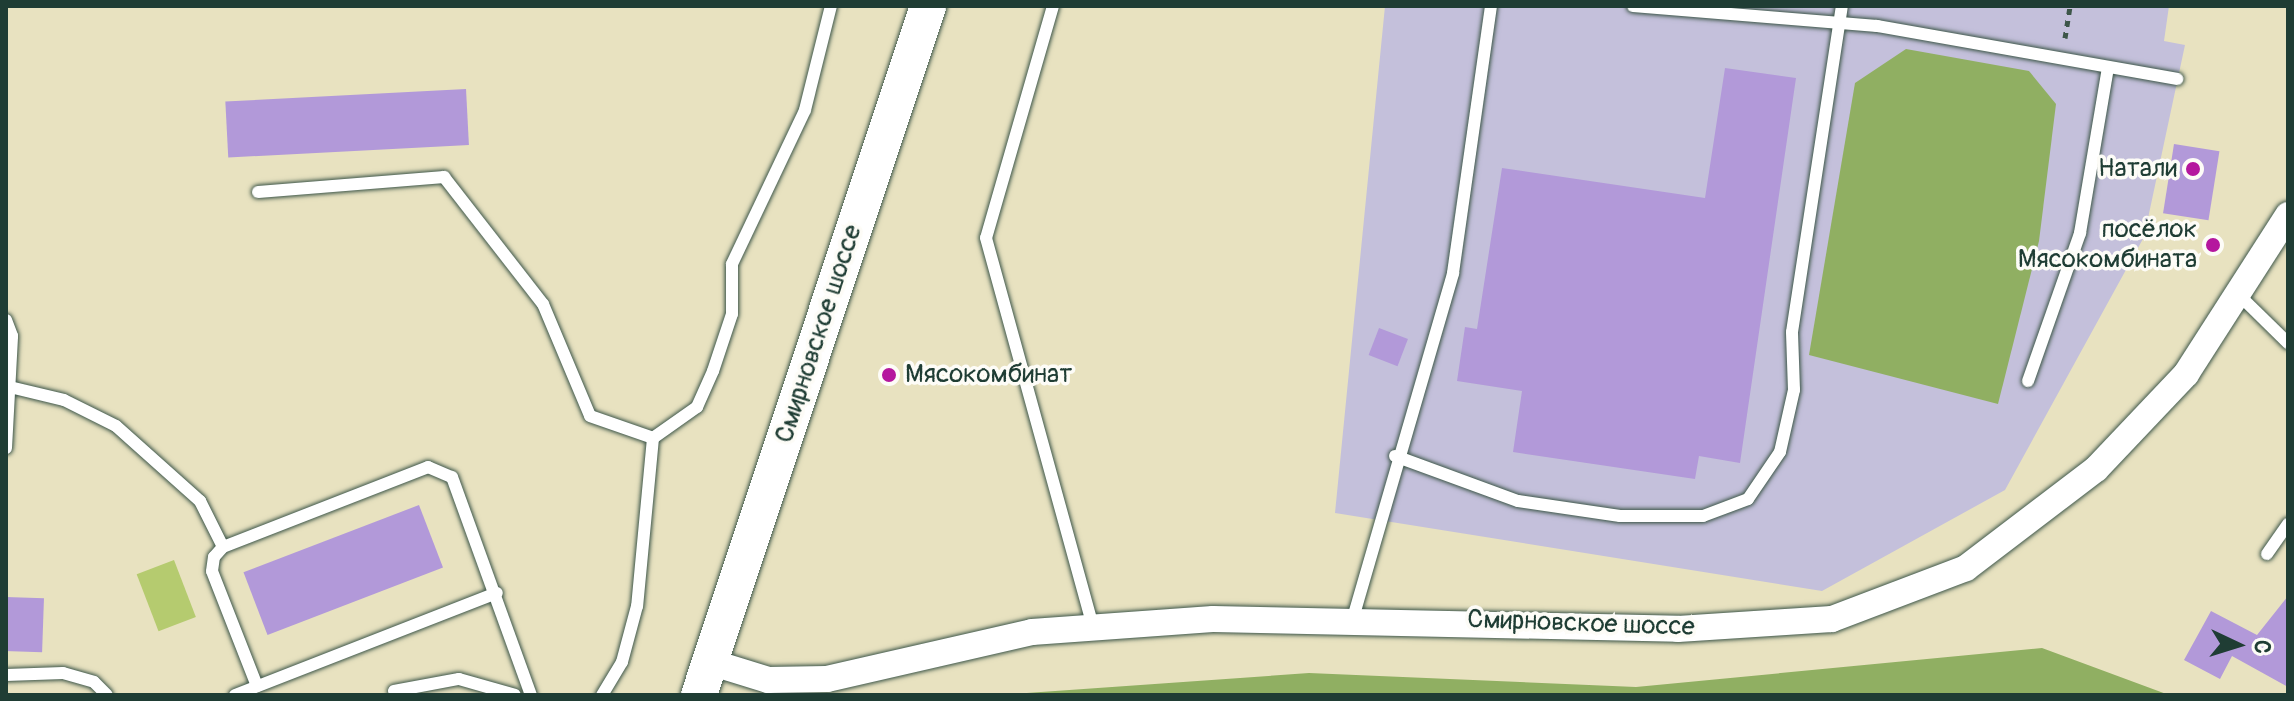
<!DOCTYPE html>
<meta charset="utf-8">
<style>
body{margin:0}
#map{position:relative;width:2294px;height:701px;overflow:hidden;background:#e8e2c0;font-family:Pangolin,sans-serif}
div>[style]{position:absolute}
.industrial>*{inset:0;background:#c4c0db}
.green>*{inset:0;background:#b5cb6f;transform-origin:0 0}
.forest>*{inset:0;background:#90af62}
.building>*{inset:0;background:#b299d9;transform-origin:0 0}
.path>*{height:5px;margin-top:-2.5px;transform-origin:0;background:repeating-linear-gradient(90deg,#3d5649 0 6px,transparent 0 12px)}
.roads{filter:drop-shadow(0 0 2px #3d5649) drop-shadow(0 0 2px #3d5649)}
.service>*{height:12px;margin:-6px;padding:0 6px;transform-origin:6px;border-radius:6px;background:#fff}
.minor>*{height:26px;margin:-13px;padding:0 13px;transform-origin:13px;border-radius:13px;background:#fff}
.secondary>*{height:36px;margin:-18px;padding:0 18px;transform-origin:18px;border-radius:18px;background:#fff}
.dots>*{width:22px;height:22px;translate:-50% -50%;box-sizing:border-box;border:4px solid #fdfcf7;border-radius:50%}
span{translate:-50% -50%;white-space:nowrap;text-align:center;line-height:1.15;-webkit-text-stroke:7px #fdfcf7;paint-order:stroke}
.poi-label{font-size:26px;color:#1f3d34}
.right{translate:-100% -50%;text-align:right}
.left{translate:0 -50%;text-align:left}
.street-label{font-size:26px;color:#1f3d34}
.frame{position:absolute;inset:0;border:8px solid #1f3d34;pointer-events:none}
.north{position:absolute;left:2198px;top:605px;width:80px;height:80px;-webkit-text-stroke:6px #fdfcf7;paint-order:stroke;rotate:94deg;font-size:22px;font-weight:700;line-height:32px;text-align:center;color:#1f3d34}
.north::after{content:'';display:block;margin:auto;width:28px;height:36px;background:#1f3d34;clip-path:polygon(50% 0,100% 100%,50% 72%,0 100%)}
</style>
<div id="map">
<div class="industrial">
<div style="clip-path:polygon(1385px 6px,2169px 6px,2164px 41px,2185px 45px,2144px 237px,2005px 490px,1822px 591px,1335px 513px)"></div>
</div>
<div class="green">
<div style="left:174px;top:560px;width:61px;height:40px;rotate:69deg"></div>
</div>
<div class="forest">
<div style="clip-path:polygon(1906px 49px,2029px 71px,2056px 104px,2039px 241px,1998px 404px,1809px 355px,1855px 83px)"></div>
<div style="clip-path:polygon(2042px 648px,2169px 695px,999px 695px,1309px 673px,1636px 687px)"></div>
</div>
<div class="building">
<div style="clip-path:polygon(1725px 68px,1796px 78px,1740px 463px,1699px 456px,1695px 479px,1513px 452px,1522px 391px,1457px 381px,1465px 327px,1477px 329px,1502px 168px,1705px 198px)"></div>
<div style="left:466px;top:89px;width:56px;height:241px;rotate:87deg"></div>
<div style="left:2174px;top:144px;width:46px;height:70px;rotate:9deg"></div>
<div style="left:1379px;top:328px;width:31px;height:29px;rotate:21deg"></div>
<div style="left:419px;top:505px;width:67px;height:188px;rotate:69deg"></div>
<div style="clip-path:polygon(2288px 596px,2288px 687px,2232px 656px,2220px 679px,2184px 660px,2211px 611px,2257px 635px)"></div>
<div style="left:6px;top:597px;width:38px;height:54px;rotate:2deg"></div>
</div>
<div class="path">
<div style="left:2065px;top:38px;width:32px;rotate:-81deg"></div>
</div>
<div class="roads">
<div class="service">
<div style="left:1053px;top:6px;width:241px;rotate:106.1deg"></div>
<div style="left:986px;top:238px;width:402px;rotate:74.6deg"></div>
<div style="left:1633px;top:6px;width:245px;rotate:4.7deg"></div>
<div style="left:1877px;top:26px;width:305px;rotate:10deg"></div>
<div style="left:258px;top:192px;width:187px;rotate:-4.6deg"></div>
<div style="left:444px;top:177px;width:161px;rotate:52.1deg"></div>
<div style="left:543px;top:304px;width:121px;rotate:67.2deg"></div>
<div style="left:590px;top:416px;width:67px;rotate:19.2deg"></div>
<div style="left:653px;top:438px;width:169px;rotate:95.4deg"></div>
<div style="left:637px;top:606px;width:58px;rotate:105deg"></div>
<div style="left:622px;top:662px;width:39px;rotate:121deg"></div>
<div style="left:2241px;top:297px;width:66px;rotate:44.4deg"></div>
<div style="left:6px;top:320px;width:17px;rotate:69deg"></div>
<div style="left:12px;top:336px;width:6px;rotate:162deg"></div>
<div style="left:2028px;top:381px;width:157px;rotate:-70.6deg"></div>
<div style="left:2080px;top:233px;width:168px;rotate:-80.4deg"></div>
<div style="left:14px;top:388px;width:51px;rotate:13.5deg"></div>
<div style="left:64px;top:400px;width:58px;rotate:26.6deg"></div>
<div style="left:116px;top:426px;width:113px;rotate:41.8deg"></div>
<div style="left:200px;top:501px;width:51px;rotate:63.4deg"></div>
<div style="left:653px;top:438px;width:54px;rotate:-35.2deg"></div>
<div style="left:697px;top:407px;width:39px;rotate:-66deg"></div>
<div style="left:713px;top:371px;width:60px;rotate:-71.6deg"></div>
<div style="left:732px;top:314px;width:50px;rotate:-90deg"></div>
<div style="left:732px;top:264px;width:170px;rotate:-64.6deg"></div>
<div style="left:805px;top:110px;width:107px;rotate:-76deg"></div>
<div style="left:6px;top:448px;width:112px;rotate:-86.9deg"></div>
<div style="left:1395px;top:456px;width:131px;rotate:20.1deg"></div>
<div style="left:1518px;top:501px;width:103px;rotate:8.4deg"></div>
<div style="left:1620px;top:516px;width:83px"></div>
<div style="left:1703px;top:516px;width:48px;rotate:-20.7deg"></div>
<div style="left:1748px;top:499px;width:57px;rotate:-55.8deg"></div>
<div style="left:1780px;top:452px;width:64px;rotate:-77.3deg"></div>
<div style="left:1794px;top:390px;width:58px;rotate:-92deg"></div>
<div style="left:1792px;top:332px;width:330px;rotate:-81.3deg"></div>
<div style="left:2267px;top:554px;width:37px;rotate:-55deg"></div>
<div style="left:1353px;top:618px;width:359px;rotate:-73.8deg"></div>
<div style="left:1453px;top:273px;width:270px;rotate:-81.9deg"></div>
<div style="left:6px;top:675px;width:57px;rotate:-2deg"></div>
<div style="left:63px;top:673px;width:32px;rotate:16deg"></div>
<div style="left:94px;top:682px;width:18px;rotate:45deg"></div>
<div style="left:257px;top:686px;width:123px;rotate:-111.4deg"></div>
<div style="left:212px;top:571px;width:14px;rotate:-82deg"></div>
<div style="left:214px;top:557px;width:13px;rotate:-48deg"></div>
<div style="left:223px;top:547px;width:220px;rotate:-21.3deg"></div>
<div style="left:428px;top:467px;width:26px;rotate:23deg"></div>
<div style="left:452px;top:477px;width:232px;rotate:70.1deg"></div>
<div style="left:394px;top:691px;width:66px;rotate:-10.5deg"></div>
<div style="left:459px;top:679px;width:58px;rotate:15.9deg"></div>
<div style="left:235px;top:695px;width:281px;rotate:-21.3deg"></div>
</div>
<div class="minor">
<div style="left:710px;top:662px;width:61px;rotate:17.2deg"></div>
<div style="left:768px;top:680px;width:59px;rotate:-1deg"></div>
<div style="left:827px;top:679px;width:210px;rotate:-12.9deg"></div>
<div style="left:1032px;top:632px;width:181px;rotate:-4.1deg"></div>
<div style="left:1213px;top:619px;width:465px;rotate:1.2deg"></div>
<div style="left:1678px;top:629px;width:154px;rotate:-3.7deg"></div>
<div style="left:1832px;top:619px;width:143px;rotate:-20.8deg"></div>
<div style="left:1966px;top:568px;width:163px;rotate:-37.3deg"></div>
<div style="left:2096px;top:469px;width:131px;rotate:-46.5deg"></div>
<div style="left:2186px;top:374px;width:189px;rotate:-57.3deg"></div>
</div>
<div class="secondary">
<div style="left:699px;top:695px;width:726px;rotate:-71.61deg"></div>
</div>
</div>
<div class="dots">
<div style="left:2193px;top:169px;background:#b5179e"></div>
<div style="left:2213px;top:245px;background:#b5179e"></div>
<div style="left:889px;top:375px;background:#b5179e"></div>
</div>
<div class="poi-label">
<span class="right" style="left:2177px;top:169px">Натали</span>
<span class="right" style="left:2197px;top:245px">посёлок<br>Мясокомбината</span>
<span class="left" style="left:905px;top:375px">Мясокомбинат</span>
</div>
<div class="street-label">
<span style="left:819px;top:334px;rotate:-72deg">Смирновское шоссе</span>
<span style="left:1581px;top:624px;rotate:2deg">Смирновское шоссе</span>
</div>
<div class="frame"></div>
<div class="north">С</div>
</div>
